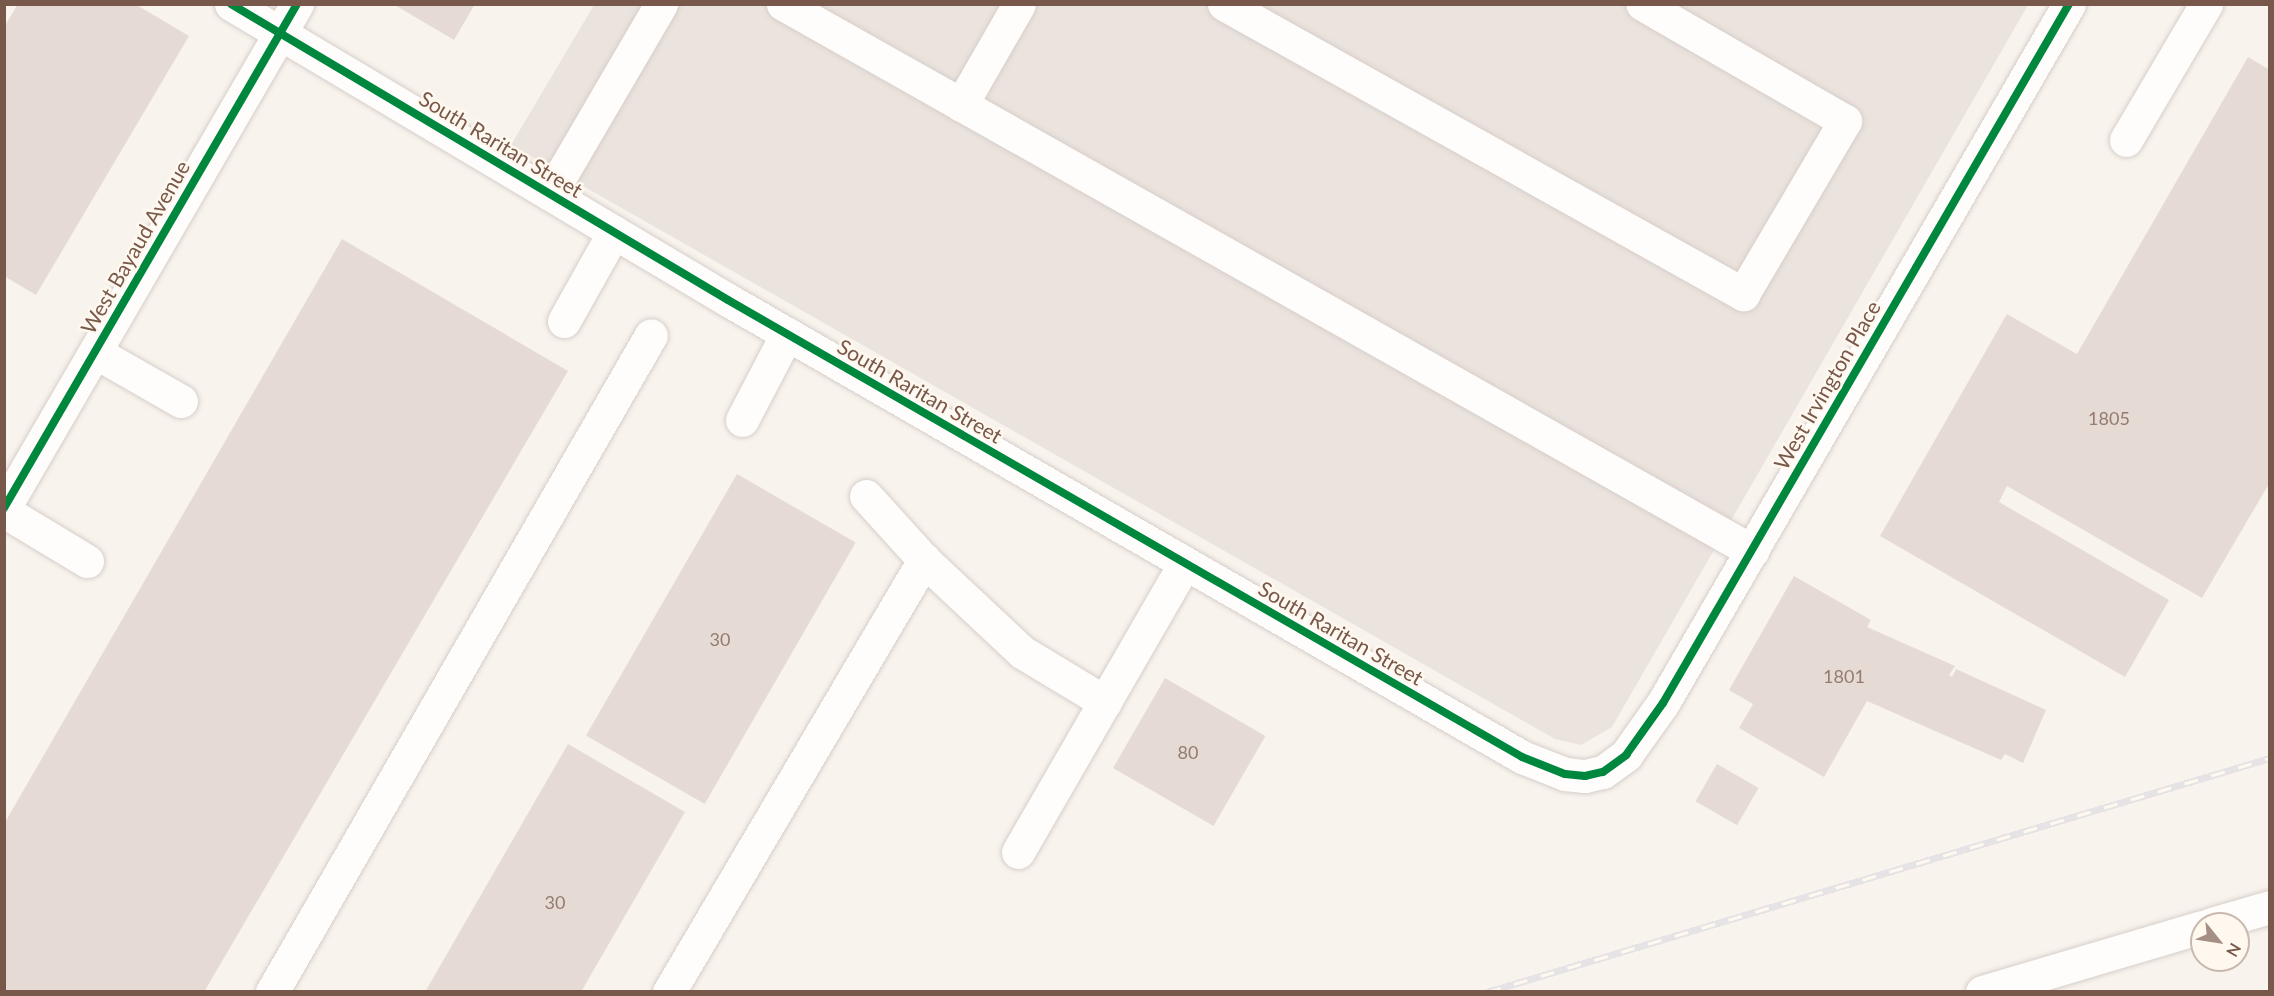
<!DOCTYPE html>
<style>
body{margin:0}
#map{position:relative;width:2274px;height:996px;overflow:hidden;background:#f8f3ed;font-family:Lato,sans-serif}
div>[style]{position:absolute}
.industrial>*{inset:0;background:#ebe3dd}
.building>*{inset:0;background:#e5dbd4;transform-origin:0 0}
.roads{filter:drop-shadow(0 0 2px #d7cec9) drop-shadow(0 0 2px #d7cec9)}
.minor>*{height:33px;margin:-16.5px;padding:0 16.5px;transform-origin:16.5px;border-radius:16.5px;background:#fefdfc}
.rail>*{height:7px;margin-top:-3.5px;transform-origin:0;background:repeating-linear-gradient(90deg,#fff8ef 0 14px,#e5e3e5 0 28px);box-sizing:border-box;border-block:2px solid #e5e3e5}
.cycleway>*{height:8px;margin:-4px;padding:0 4px;transform-origin:4px;border-radius:4px;background:#00873e}
span{translate:-50% -50%;white-space:nowrap;text-align:center;line-height:1.15;-webkit-text-stroke:5px #fff8ef;paint-order:stroke}
.number-label{font-size:18px;color:#957b70}
.number-label span{-webkit-text-stroke-width:0}
.street-label{font-size:21px;color:#78584b}
.frame{position:absolute;inset:0;border:6px solid #78584b;pointer-events:none}
.north{position:absolute;left:2190px;top:912px;width:60px;height:60px;box-sizing:border-box;background:#fff8ef;border:2px solid #c9b8ad;border-radius:50%;rotate:120deg;font-size:16px;font-weight:700;line-height:24px;text-align:center;color:#78584b}
.north::after{content:'';display:block;margin:auto;width:21px;height:27px;background:#a58e84;clip-path:polygon(50% 0,100% 100%,50% 72%,0 100%)}
</style>
<div id="map">
<div class="industrial">
<div style="clip-path:polygon(594px 5px,2028px 5px,1612px 727px,1581px 745px,1555px 739px,511px 145px)"></div>
</div>
<div class="building">
<div style="clip-path:polygon(18px 4px,135px 4px,189px 36px,36px 295px,4px 276px,4px 27px)"></div>
<div style="clip-path:polygon(393px 4px,475px 4px,454px 40px)"></div>
<div style="clip-path:polygon(2248px 57px,2270px 70px,2270px 482px,2202px 598px,2007px 486px,1999px 502px,2169px 600px,2125px 677px,1880px 536px,2007px 314px,2077px 354px)"></div>
<div style="clip-path:polygon(342px 239px,568px 371px,204px 992px,4px 992px,4px 824px)"></div>
<div style="left:737px;top:474px;width:137px;height:302px;rotate:30deg"></div>
<div style="clip-path:polygon(1794px 576px,1871px 620px,1867px 627px,1955px 666px,1949px 675px,1952px 677px,1956px 669px,2046px 710px,2023px 763px,2005px 754px,2001px 760px,1867px 701px,1824px 777px,1739px 728px,1753px 704px,1729px 690px)"></div>
<div style="left:1165px;top:678px;width:116px;height:104px;rotate:30deg"></div>
<div style="clip-path:polygon(568px 744px,685px 812px,581px 992px,425px 992px)"></div>
<div style="left:1717px;top:764px;width:48px;height:43px;rotate:30deg"></div>
</div>
<div class="roads">
<div class="minor">
<div style="left:231px;top:4px;width:578px;rotate:30.78deg"></div>
<div style="left:728px;top:300px;width:916px;rotate:29.92deg"></div>
<div style="left:1522px;top:757px;width:46px;rotate:21.6deg"></div>
<div style="left:1565px;top:774px;width:20px;rotate:6deg"></div>
<div style="left:1585px;top:776px;width:18px;rotate:-13deg"></div>
<div style="left:1603px;top:772px;width:29px;rotate:-36deg"></div>
<div style="left:1626px;top:755px;width:64px;rotate:-54.6deg"></div>
<div style="left:1663px;top:703px;width:808px;rotate:-59.85deg"></div>
<div style="left:783px;top:4px;width:1113px;rotate:29.44deg"></div>
<div style="left:1224px;top:4px;width:595px;rotate:29.2deg"></div>
<div style="left:1743px;top:294px;width:201px;rotate:-59.5deg"></div>
<div style="left:1845px;top:121px;width:234px;rotate:-150deg"></div>
<div style="left:961px;top:105px;width:116px;rotate:-60.1deg"></div>
<div style="left:2126px;top:140px;width:158px;rotate:-59.5deg"></div>
<div style="left:550px;top:194px;width:220px;rotate:-59.7deg"></div>
<div style="left:564px;top:321px;width:102px;rotate:-60.7deg"></div>
<div style="left:95px;top:352px;width:99px;rotate:29.7deg"></div>
<div style="left:742px;top:420px;width:97px;rotate:-62.4deg"></div>
<div style="left:866px;top:496px;width:86px;rotate:47.8deg"></div>
<div style="left:924px;top:560px;width:134px;rotate:43.2deg"></div>
<div style="left:1022px;top:652px;width:97px;rotate:31.1deg"></div>
<div style="left:4px;top:508px;width:583px;rotate:-59.83deg"></div>
<div style="left:4px;top:511px;width:97px;rotate:31.1deg"></div>
<div style="left:1018px;top:852px;width:332px;rotate:-60deg"></div>
<div style="left:2211px;top:924px;width:61px;rotate:-16.1deg"></div>
<div style="left:272px;top:992px;width:758px;rotate:-60.02deg"></div>
<div style="left:669px;top:992px;width:502px;rotate:-59.45deg"></div>
<div style="left:1982px;top:992px;width:229px;rotate:-16.5deg"></div>
</div>
</div>
<div class="rail">
<div style="left:1487px;top:992px;width:817px;rotate:-16.64deg"></div>
</div>
<div class="cycleway">
<div style="left:231px;top:4px;width:578px;rotate:30.78deg"></div>
<div style="left:728px;top:300px;width:916px;rotate:29.92deg"></div>
<div style="left:1522px;top:757px;width:46px;rotate:21.6deg"></div>
<div style="left:1565px;top:774px;width:20px;rotate:6deg"></div>
<div style="left:1585px;top:776px;width:18px;rotate:-13deg"></div>
<div style="left:1603px;top:772px;width:29px;rotate:-36deg"></div>
<div style="left:1626px;top:755px;width:64px;rotate:-54.6deg"></div>
<div style="left:1663px;top:703px;width:808px;rotate:-59.85deg"></div>
<div style="left:4px;top:508px;width:583px;rotate:-59.83deg"></div>
</div>
<div class="number-label">
<span style="left:2109px;top:418px">1805</span>
<span style="left:720px;top:639px">30</span>
<span style="left:1844px;top:676px">1801</span>
<span style="left:1188px;top:752px">80</span>
<span style="left:555px;top:902px">30</span>
</div>
<div class="street-label">
<span style="left:501px;top:144px;rotate:31deg">South Raritan Street</span>
<span style="left:135px;top:247px;rotate:-60deg">West Bayaud Avenue</span>
<span style="left:1827px;top:385px;rotate:-60deg">West Irvington Place</span>
<span style="left:920px;top:391px;rotate:30deg">South Raritan Street</span>
<span style="left:1341px;top:633px;rotate:30deg">South Raritan Street</span>
</div>
<div class="frame"></div>
<div class="north">N</div>
</div>
